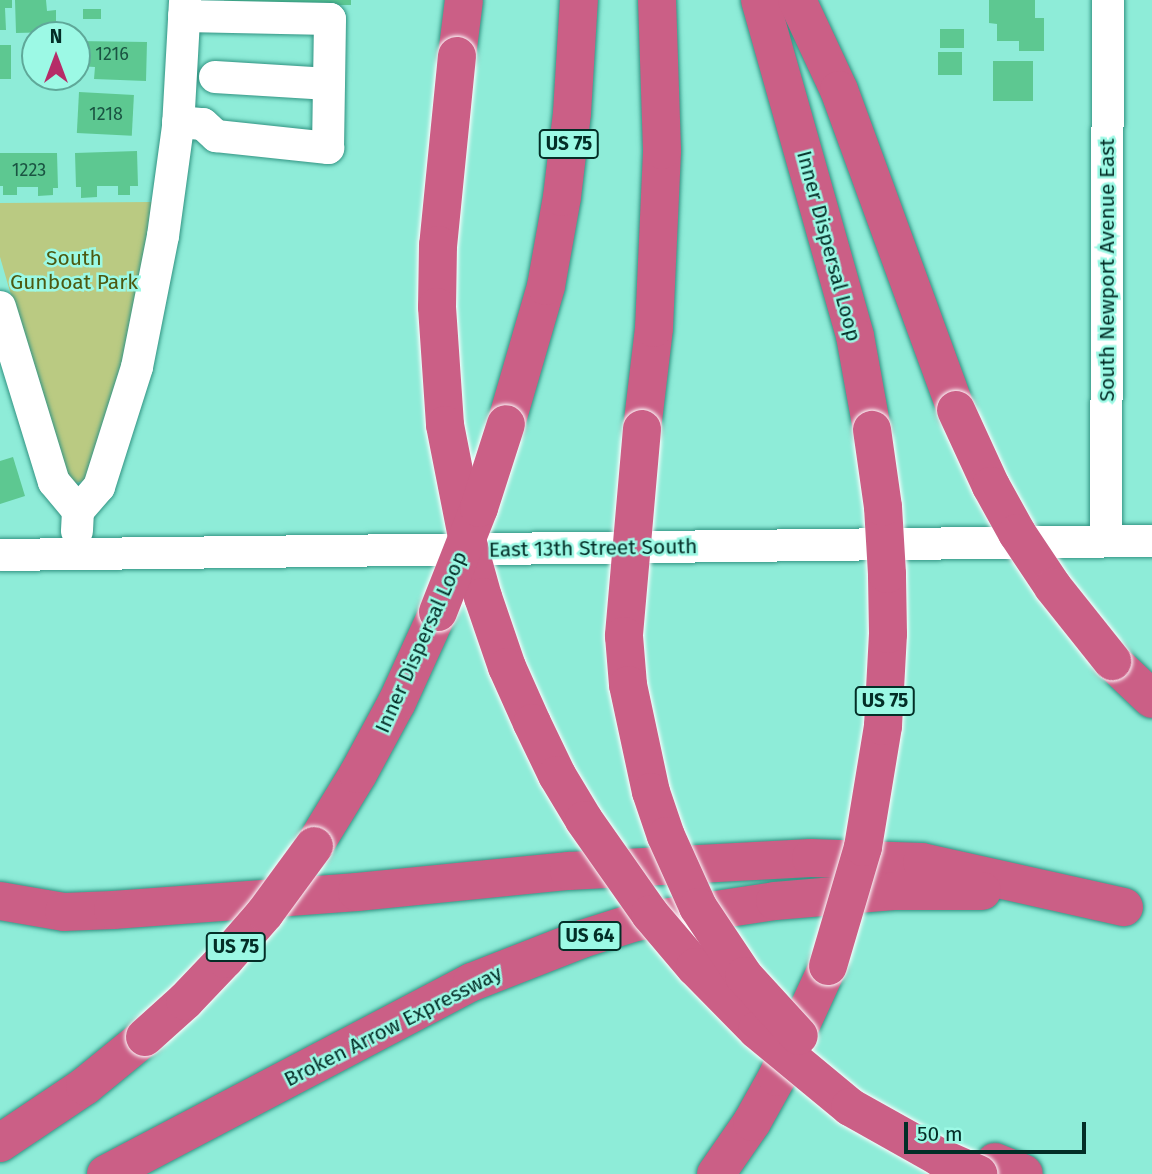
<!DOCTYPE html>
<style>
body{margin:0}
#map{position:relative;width:1152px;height:1174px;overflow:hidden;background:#8eecd8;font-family:"Fira Sans",sans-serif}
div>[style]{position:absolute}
.green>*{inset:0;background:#baca82}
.building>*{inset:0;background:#5dc891;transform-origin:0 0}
.roads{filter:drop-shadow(0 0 2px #329483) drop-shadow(0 0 2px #329483)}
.minor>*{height:32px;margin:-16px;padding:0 16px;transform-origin:16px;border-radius:16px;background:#fff}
.highway>*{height:38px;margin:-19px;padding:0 19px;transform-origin:19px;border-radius:19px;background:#cb5f86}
.bridges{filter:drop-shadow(0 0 2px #fff) drop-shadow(0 0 2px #fff)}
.highway-bridge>*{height:38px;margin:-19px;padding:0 19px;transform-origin:19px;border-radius:19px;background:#cb5f86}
span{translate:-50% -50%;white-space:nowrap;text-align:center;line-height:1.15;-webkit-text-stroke:5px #9cf9e5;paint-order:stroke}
.number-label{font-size:18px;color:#1a5442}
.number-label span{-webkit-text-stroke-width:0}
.shield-label span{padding:2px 5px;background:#9cf9e5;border:2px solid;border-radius:5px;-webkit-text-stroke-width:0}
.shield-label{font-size:19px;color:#032e27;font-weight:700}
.street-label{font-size:21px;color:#032e27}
.park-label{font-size:21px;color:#4d5910}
.north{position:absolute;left:21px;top:21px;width:70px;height:70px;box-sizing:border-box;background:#9cf9e5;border:2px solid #5fa899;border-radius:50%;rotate:0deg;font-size:19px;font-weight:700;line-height:28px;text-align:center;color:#032e27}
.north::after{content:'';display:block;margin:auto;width:24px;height:32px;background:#b62c68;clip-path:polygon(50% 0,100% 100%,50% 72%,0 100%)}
.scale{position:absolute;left:904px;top:1122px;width:182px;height:32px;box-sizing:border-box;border:4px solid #032e27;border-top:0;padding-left:9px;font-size:21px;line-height:24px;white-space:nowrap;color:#032e27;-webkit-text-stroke:5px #9cf9e5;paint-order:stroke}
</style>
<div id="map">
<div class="green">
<div style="clip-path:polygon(152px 202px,128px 349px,87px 480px,76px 483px,69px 479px,54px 444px,0 257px,0 203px)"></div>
</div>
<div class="building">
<div style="clip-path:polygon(0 0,12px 0,12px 8px,5px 8px,6px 30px,0 30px)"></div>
<div style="clip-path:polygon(15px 0,46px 0,47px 11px,56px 10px,56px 32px,16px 33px)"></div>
<div style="clip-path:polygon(224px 0,351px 0,351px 5px,224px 6px)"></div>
<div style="clip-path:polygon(989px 0,1035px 0,1035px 18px,1044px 18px,1044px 51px,1019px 51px,1019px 41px,997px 41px,997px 24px,989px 23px)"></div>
<div style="left:83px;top:9px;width:18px;height:10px"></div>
<div style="left:940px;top:29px;width:24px;height:19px"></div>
<div style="clip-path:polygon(77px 41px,147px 42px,146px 81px,94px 79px,95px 67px,77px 66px)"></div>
<div style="left:0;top:45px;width:11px;height:34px"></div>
<div style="left:938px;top:52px;width:24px;height:23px"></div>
<div style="left:993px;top:61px;width:40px;height:40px"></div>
<div style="left:79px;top:92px;width:55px;height:41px;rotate:3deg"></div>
<div style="clip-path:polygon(137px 151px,138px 186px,130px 186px,130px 195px,118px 195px,118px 186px,97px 186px,97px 197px,81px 198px,81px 187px,76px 187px,75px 153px)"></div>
<div style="clip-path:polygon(0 153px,57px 153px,58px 188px,53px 188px,53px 195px,38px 196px,38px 187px,17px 187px,17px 195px,3px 195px,3px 186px,0 186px)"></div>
<div style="clip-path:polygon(13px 457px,25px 496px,0 504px,0 461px)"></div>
</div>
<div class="roads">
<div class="minor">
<div style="left:215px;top:77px;width:114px;rotate:3.5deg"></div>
<div style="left:178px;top:122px;width:25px;rotate:5deg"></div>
<div style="left:203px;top:124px;width:18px;rotate:43deg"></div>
<div style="left:216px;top:136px;width:113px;rotate:6.1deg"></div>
<div style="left:328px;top:148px;width:129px;rotate:-89.1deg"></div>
<div style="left:330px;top:19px;width:146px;rotate:-178.8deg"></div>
<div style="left:0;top:307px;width:183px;rotate:72.9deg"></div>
<div style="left:54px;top:482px;width:38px;rotate:50deg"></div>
<div style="left:78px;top:511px;width:20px;rotate:93deg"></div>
<div style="left:78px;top:511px;width:32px;rotate:-49deg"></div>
<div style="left:99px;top:487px;width:126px;rotate:-72.4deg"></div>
<div style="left:137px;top:367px;width:134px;rotate:-78.8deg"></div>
<div style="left:163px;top:236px;width:110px;rotate:-82.2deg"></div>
<div style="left:178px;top:127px;width:127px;rotate:-86.8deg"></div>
<div style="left:1106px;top:540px;width:540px;rotate:-89.79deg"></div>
<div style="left:0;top:555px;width:1152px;rotate:-0.7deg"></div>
</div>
<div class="highway">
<div style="left:760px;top:0;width:349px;rotate:74.2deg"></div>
<div style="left:855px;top:336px;width:96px;rotate:79.7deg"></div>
<div style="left:797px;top:0;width:99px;rotate:65deg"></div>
<div style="left:839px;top:90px;width:341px;rotate:69.9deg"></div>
<div style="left:457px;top:56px;width:56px;rotate:-82.9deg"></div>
<div style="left:506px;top:424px;width:144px;rotate:-73.8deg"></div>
<div style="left:546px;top:286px;width:90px;rotate:-79.8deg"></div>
<div style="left:562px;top:197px;width:85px;rotate:-83.2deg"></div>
<div style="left:572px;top:113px;width:113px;rotate:-86.5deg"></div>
<div style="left:642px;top:429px;width:102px;rotate:-83.2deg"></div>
<div style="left:654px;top:328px;width:178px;rotate:-87.4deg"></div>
<div style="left:662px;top:150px;width:150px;rotate:-91.9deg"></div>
<div style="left:1112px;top:661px;width:55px;rotate:43.5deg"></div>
<div style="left:314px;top:846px;width:84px;rotate:-58.6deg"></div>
<div style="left:358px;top:774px;width:82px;rotate:-61.6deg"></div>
<div style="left:397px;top:702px;width:99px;rotate:-65.5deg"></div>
<div style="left:0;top:901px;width:65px;rotate:9.8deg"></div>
<div style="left:64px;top:912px;width:49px;rotate:-2.3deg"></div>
<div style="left:113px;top:910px;width:245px;rotate:-4.2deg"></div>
<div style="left:357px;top:892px;width:213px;rotate:-5.7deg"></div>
<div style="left:569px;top:871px;width:242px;rotate:-3.1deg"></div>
<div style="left:811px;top:858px;width:111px;rotate:2.1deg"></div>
<div style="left:922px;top:862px;width:207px;rotate:12.6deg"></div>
<div style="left:0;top:1143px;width:102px;rotate:-33.8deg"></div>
<div style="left:85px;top:1086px;width:77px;rotate:-39.2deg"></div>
<div style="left:995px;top:1162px;width:31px;rotate:22deg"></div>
<div style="left:106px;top:1174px;width:413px;rotate:-27.7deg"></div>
<div style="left:472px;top:982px;width:118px;rotate:-21.4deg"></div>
<div style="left:582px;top:939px;width:57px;rotate:-17.5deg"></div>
<div style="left:636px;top:922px;width:141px;rotate:-8.6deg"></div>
<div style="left:775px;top:901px;width:119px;rotate:-4.8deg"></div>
<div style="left:894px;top:891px;width:88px"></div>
<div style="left:716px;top:1174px;width:63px;rotate:-55.3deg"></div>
<div style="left:752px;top:1122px;width:51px;rotate:-60.9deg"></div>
<div style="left:777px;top:1077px;width:122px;rotate:-65.3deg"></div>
</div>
</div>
<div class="bridges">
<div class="highway-bridge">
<div style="left:457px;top:56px;width:190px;rotate:95.7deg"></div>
<div style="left:438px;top:245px;width:62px;rotate:90.9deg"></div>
<div style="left:437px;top:307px;width:118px;rotate:86.1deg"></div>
<div style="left:445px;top:425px;width:124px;rotate:78.9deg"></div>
<div style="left:469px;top:547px;width:52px;rotate:74.4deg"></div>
<div style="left:483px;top:597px;width:74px;rotate:71.1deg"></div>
<div style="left:507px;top:667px;width:61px;rotate:65.9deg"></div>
<div style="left:532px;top:723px;width:58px;rotate:64.3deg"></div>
<div style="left:557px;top:775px;width:52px;rotate:59deg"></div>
<div style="left:584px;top:820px;width:115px;rotate:54.9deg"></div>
<div style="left:650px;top:914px;width:70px;rotate:49.7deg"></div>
<div style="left:695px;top:967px;width:88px;rotate:45.5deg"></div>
<div style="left:757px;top:1030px;width:121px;rotate:39.6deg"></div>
<div style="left:850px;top:1107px;width:102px;rotate:29.3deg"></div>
<div style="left:939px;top:1157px;width:43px;rotate:23.6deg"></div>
<div style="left:956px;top:410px;width:84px;rotate:65.3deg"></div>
<div style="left:991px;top:486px;width:54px;rotate:61deg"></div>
<div style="left:1017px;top:533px;width:65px;rotate:56.3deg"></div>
<div style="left:1053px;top:587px;width:95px;rotate:51.4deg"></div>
<div style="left:642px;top:429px;width:208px;rotate:95deg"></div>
<div style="left:624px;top:636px;width:49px;rotate:85.3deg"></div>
<div style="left:628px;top:685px;width:109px;rotate:77.9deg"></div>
<div style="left:651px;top:792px;width:46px;rotate:71.2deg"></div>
<div style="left:666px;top:836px;width:78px;rotate:65.7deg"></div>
<div style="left:698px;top:907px;width:83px;rotate:56.3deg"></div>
<div style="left:744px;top:976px;width:81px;rotate:47.5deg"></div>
<div style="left:438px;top:612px;width:112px;rotate:-68.5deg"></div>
<div style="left:479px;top:508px;width:88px;rotate:-72.2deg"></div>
<div style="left:828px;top:966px;width:124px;rotate:-73.6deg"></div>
<div style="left:863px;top:847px;width:123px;rotate:-80.6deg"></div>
<div style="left:883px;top:726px;width:92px;rotate:-86.9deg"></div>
<div style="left:888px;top:634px;width:60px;rotate:-91deg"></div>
<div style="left:887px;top:574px;width:67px;rotate:-93.4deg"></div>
<div style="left:883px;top:507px;width:78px;rotate:-98.1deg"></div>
<div style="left:145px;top:1037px;width:54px;rotate:-42deg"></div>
<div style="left:185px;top:1001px;width:58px;rotate:-46.4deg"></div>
<div style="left:225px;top:959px;width:61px;rotate:-49deg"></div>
<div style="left:265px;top:913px;width:83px;rotate:-53.8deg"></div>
</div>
</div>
<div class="number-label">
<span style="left:112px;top:54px">1216</span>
<span style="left:106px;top:114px">1218</span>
<span style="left:29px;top:170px">1223</span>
</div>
<div class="shield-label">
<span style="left:569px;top:144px">US 75</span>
<span style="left:885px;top:701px">US 75</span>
<span style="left:590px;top:936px">US 64</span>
<span style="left:236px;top:947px">US 75</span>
</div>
<div class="street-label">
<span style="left:829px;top:246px;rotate:75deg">Inner Dispersal Loop</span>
<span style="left:1107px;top:270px;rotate:-90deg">South Newport Avenue East</span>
<span style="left:593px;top:548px;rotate:-1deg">East 13th Street South</span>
<span style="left:421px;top:642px;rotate:-66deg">Inner Dispersal Loop</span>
<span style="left:393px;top:1026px;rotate:-27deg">Broken Arrow Expressway</span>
</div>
<div class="park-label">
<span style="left:74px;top:270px">South<br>Gunboat Park</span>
</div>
<div class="north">N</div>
<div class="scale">50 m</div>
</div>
